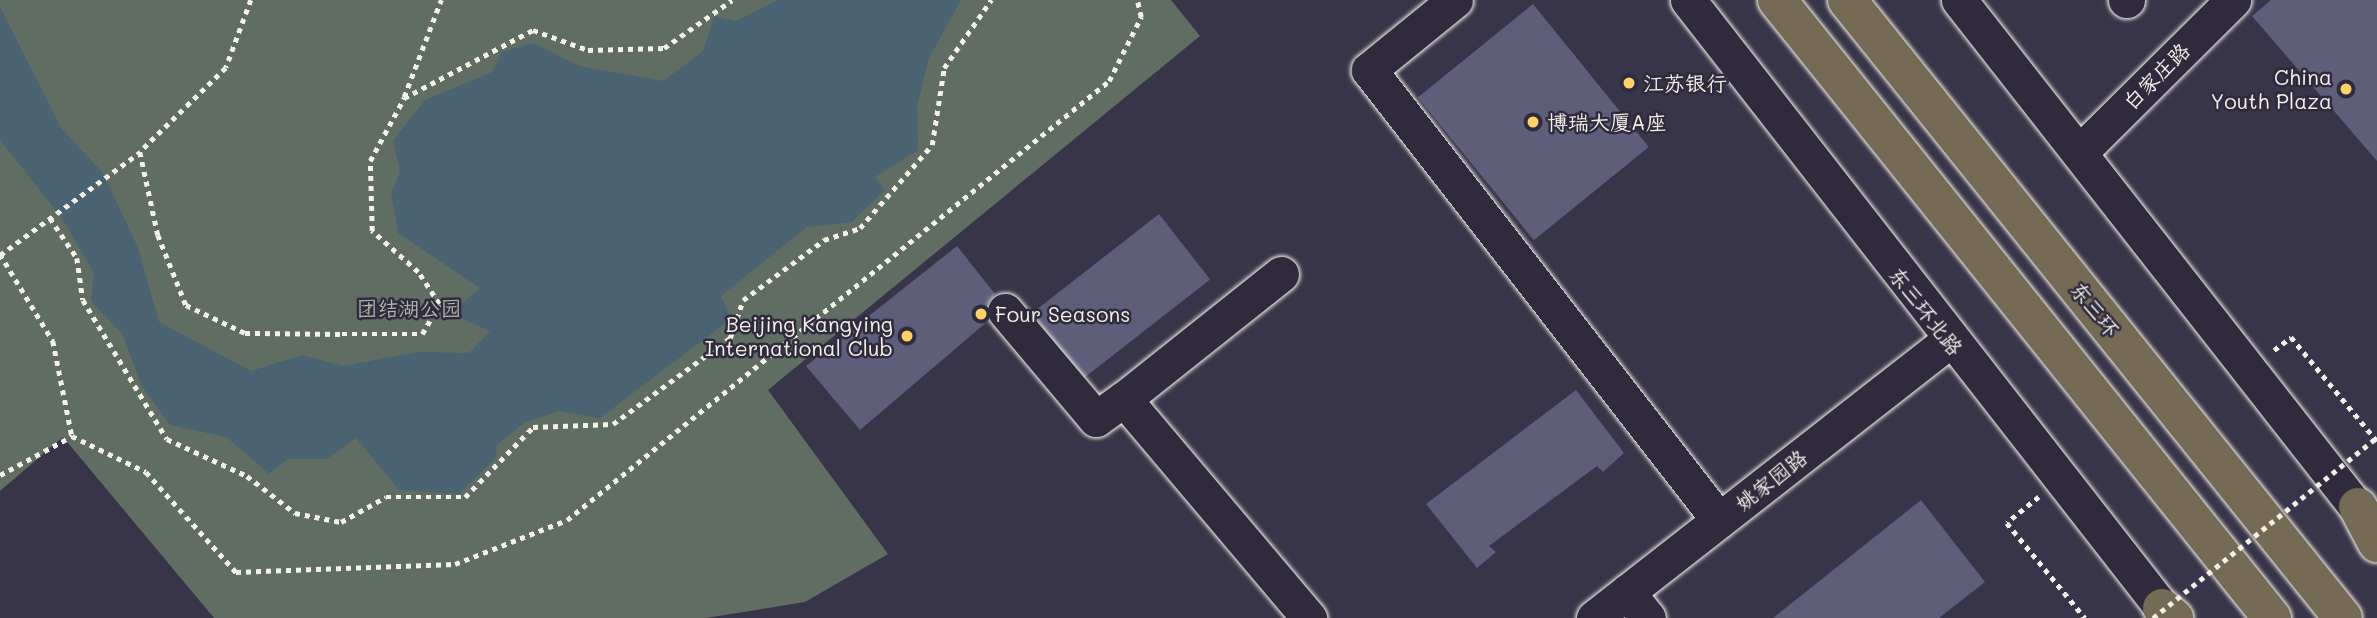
<!DOCTYPE html>
<meta charset="utf-8">
<style>
body{margin:0}
#map{position:relative;width:2377px;height:618px;overflow:hidden;background:#383449;font-family:Mali,"LXGW WenKai TC",sans-serif}
div>[style]{position:absolute}
.green>*{inset:0;background:#606d62}
.water>*{inset:0;background:#4a6373}
.building>*{inset:0;background:#5e5e7b;transform-origin:0 0}
.path>*{height:4.5px;margin-top:-2.25px;transform-origin:0;background:repeating-linear-gradient(90deg,#f4f1e8 0 5px,transparent 0 10px)}
.roads{filter:drop-shadow(0 0 2px #f4f1e8) drop-shadow(0 0 2px #f4f1e8)}
.minor>*{height:35px;margin:-17.5px;padding:0 17.5px;transform-origin:17.5px;border-radius:17.5px;background:#2f2a3d}
.highway>*{height:38px;margin:-19px;padding:0 19px;transform-origin:19px;border-radius:19px;background:#756b55}
.path-bridge>*{height:4.5px;margin-top:-2.25px;transform-origin:0;background:repeating-linear-gradient(90deg,#f4f1e8 0 5px,transparent 0 10px)}
.dots>*{width:19px;height:19px;translate:-50% -50%;box-sizing:border-box;border:4px solid #2f2a3d;border-radius:50%}
span{translate:-50% -50%;white-space:nowrap;text-align:center;line-height:1.15;-webkit-text-stroke:5px #2f2a3d;paint-order:stroke}
.street-label{font-size:21px;color:#f4f1e8}
.poi-label{font-size:21px;color:#f4f1e8}
.right{translate:-100% -50%;text-align:right}
.left{translate:0 -50%;text-align:left}
.park-label{font-size:21px;color:#b1b6ac}
</style>
<div id="map">
<div class="green">
<div style="clip-path:polygon(0 0,1171px 0,1200px 36px,768px 390px,888px 554px,805px 602px,706px 618px,214px 618px,63px 437px,0 491px)"></div>
</div>
<div class="water">
<div style="clip-path:polygon(778px 0,961px 0,929px 58px,917px 107px,918px 150px,875px 177px,885px 190px,852px 222px,807px 227px,721px 296px,731px 319px,600px 418px,560px 411px,525px 422px,497px 445px,496px 458px,459px 494px,399px 490px,356px 438px,327px 459px,288px 459px,269px 474px,226px 437px,170px 425px,141px 385px,123px 335px,91px 301px,94px 273px,61px 217px,0 140px,0 7px,62px 129px,103px 173px,138px 248px,159px 322px,251px 371px,302px 355px,343px 366px,417px 352px,469px 353px,490px 331px,450px 313px,480px 288px,398px 233px,391px 193px,400px 172px,393px 140px,425px 100px,492px 72px,502px 52px,534px 43px,579px 66px,663px 81px,703px 51px,714px 16px,736px 21px)"></div>
</div>
<div class="building">
<div style="clip-path:polygon(2271px 0,2377px 0,2377px 161px,2252px 16px)"></div>
<div style="left:1533px;top:4px;width:184px;height:148px;rotate:51deg"></div>
<div style="left:1159px;top:214px;width:83px;height:161px;rotate:52deg"></div>
<div style="clip-path:polygon(957px 246px,995px 294px,986px 305px,988px 321px,860px 430px,806px 366px)"></div>
<div style="clip-path:polygon(1576px 390px,1624px 453px,1603px 472px,1597px 466px,1489px 546px,1496px 552px,1477px 568px,1426px 504px)"></div>
<div style="clip-path:polygon(1921px 500px,1985px 582px,1939px 618px,1773px 618px)"></div>
</div>
<div class="path">
<div style="left:251px;top:0;width:72px;rotate:110.2deg"></div>
<div style="left:226px;top:68px;width:120px;rotate:135.7deg"></div>
<div style="left:140px;top:152px;width:85px;rotate:77.8deg"></div>
<div style="left:158px;top:235px;width:75px;rotate:68.2deg"></div>
<div style="left:186px;top:305px;width:65px;rotate:25.4deg"></div>
<div style="left:245px;top:333px;width:97px;rotate:0.6deg"></div>
<div style="left:342px;top:334px;width:80px"></div>
<div style="left:422px;top:334px;width:34px;rotate:-60deg"></div>
<div style="left:439px;top:304px;width:38px;rotate:-123deg"></div>
<div style="left:418px;top:272px;width:62px;rotate:-138.3deg"></div>
<div style="left:372px;top:231px;width:70px;rotate:-91.6deg"></div>
<div style="left:370px;top:161px;width:72px;rotate:-61.6deg"></div>
<div style="left:404px;top:98px;width:146px;rotate:-27.8deg"></div>
<div style="left:533px;top:30px;width:59px;rotate:20deg"></div>
<div style="left:588px;top:50px;width:76px;rotate:-1.5deg"></div>
<div style="left:664px;top:48px;width:83px;rotate:-35.2deg"></div>
<div style="left:404px;top:97px;width:104px;rotate:-69.1deg"></div>
<div style="left:50px;top:218px;width:48px;rotate:56deg"></div>
<div style="left:77px;top:258px;width:42px;rotate:81.9deg"></div>
<div style="left:83px;top:300px;width:162px;rotate:58.9deg"></div>
<div style="left:167px;top:439px;width:88px;rotate:24.8deg"></div>
<div style="left:247px;top:476px;width:61px;rotate:37.6deg"></div>
<div style="left:295px;top:513px;width:47px;rotate:11.1deg"></div>
<div style="left:341px;top:522px;width:51px;rotate:-29.1deg"></div>
<div style="left:386px;top:497px;width:79px"></div>
<div style="left:465px;top:497px;width:98px;rotate:-45.8deg"></div>
<div style="left:533px;top:427px;width:80px;rotate:-2.1deg"></div>
<div style="left:613px;top:424px;width:145px;rotate:-36.3deg"></div>
<div style="left:730px;top:338px;width:40px;rotate:-71.1deg"></div>
<div style="left:743px;top:300px;width:101px;rotate:-36.5deg"></div>
<div style="left:824px;top:240px;width:38px;rotate:-18deg"></div>
<div style="left:860px;top:228px;width:110px;rotate:-49.1deg"></div>
<div style="left:932px;top:145px;width:78px;rotate:-81.1deg"></div>
<div style="left:944px;top:68px;width:83px;rotate:-55.3deg"></div>
<div style="left:0;top:254px;width:102px;rotate:58.7deg"></div>
<div style="left:53px;top:341px;width:97px;rotate:78.7deg"></div>
<div style="left:0;top:255px;width:174px;rotate:-36.3deg"></div>
<div style="left:2274px;top:350px;width:21px;rotate:-37deg"></div>
<div style="left:2291px;top:337px;width:135px;rotate:50.4deg"></div>
<div style="left:0;top:475px;width:82px;rotate:-28.4deg"></div>
<div style="left:72px;top:436px;width:82px;rotate:25.9deg"></div>
<div style="left:146px;top:472px;width:135px;rotate:48deg"></div>
<div style="left:236px;top:572px;width:219px;rotate:-2.1deg"></div>
<div style="left:455px;top:564px;width:120px;rotate:-21.4deg"></div>
<div style="left:567px;top:520px;width:697px;rotate:-39.01deg"></div>
<div style="left:1109px;top:81px;width:72px;rotate:-63.4deg"></div>
<div style="left:1141px;top:17px;width:17px;rotate:-103deg"></div>
<div style="left:2039px;top:497px;width:41px;rotate:140.9deg"></div>
<div style="left:2007px;top:523px;width:123px;rotate:50.6deg"></div>
</div>
<div class="roads">
<div class="minor">
<div style="left:1455px;top:0;width:111px;rotate:140.9deg"></div>
<div style="left:1369px;top:70px;width:570px;rotate:52.13deg"></div>
<div style="left:1688px;top:0;width:784px;rotate:52.05deg"></div>
<div style="left:1959px;top:0;width:675px;rotate:51.92deg"></div>
<div style="left:2126px;top:0;width:1px"></div>
<div style="left:2080px;top:152px;width:216px;rotate:-44.8deg"></div>
<div style="left:1281px;top:274px;width:201px;rotate:141.5deg"></div>
<div style="left:1124px;top:399px;width:287px;rotate:49.8deg"></div>
<div style="left:1005px;top:311px;width:141px;rotate:49.9deg"></div>
<div style="left:1096px;top:419px;width:34px;rotate:-36deg"></div>
<div style="left:1627px;top:592px;width:33px;rotate:51deg"></div>
<div style="left:1594px;top:618px;width:450px;rotate:-38deg"></div>
</div>
<div class="highway">
<div style="left:1777px;top:0;width:792px;rotate:51.31deg"></div>
<div style="left:1847px;top:0;width:792px;rotate:51.25deg"></div>
<div style="left:2358px;top:507px;width:41px;rotate:62.2deg"></div>
<div style="left:2162px;top:608px;width:16px;rotate:40deg"></div>
</div>
</div>
<div class="path-bridge">
<div style="left:2153px;top:618px;width:285px;rotate:-38.9deg"></div>
</div>
<div class="dots">
<div style="left:1629px;top:83px;background:#ffd166"></div>
<div style="left:2346px;top:89px;background:#ffd166"></div>
<div style="left:1533px;top:122px;background:#ffd166"></div>
<div style="left:981px;top:314px;background:#ffd166"></div>
<div style="left:907px;top:336px;background:#ffd166"></div>
</div>
<div class="street-label">
<span style="left:2156px;top:76px;rotate:-45deg">白家庄路</span>
<span style="left:2095px;top:309px;rotate:51deg">东三环</span>
<span style="left:1926px;top:311px;rotate:52deg">东三环北路</span>
<span style="left:1771px;top:480px;rotate:-38deg">姚家园路</span>
</div>
<div class="poi-label">
<span class="right" style="left:2332px;top:89px">China<br>Youth Plaza</span>
<span class="left" style="left:1643px;top:83px">江苏银行</span>
<span class="left" style="left:1547px;top:122px">博瑞大厦A座</span>
<span class="left" style="left:995px;top:314px">Four Seasons</span>
<span class="right" style="left:893px;top:336px">Beijing Kangying<br>International Club</span>
</div>
<div class="park-label">
<span style="left:409px;top:308px">团结湖公园</span>
</div>
</div>
